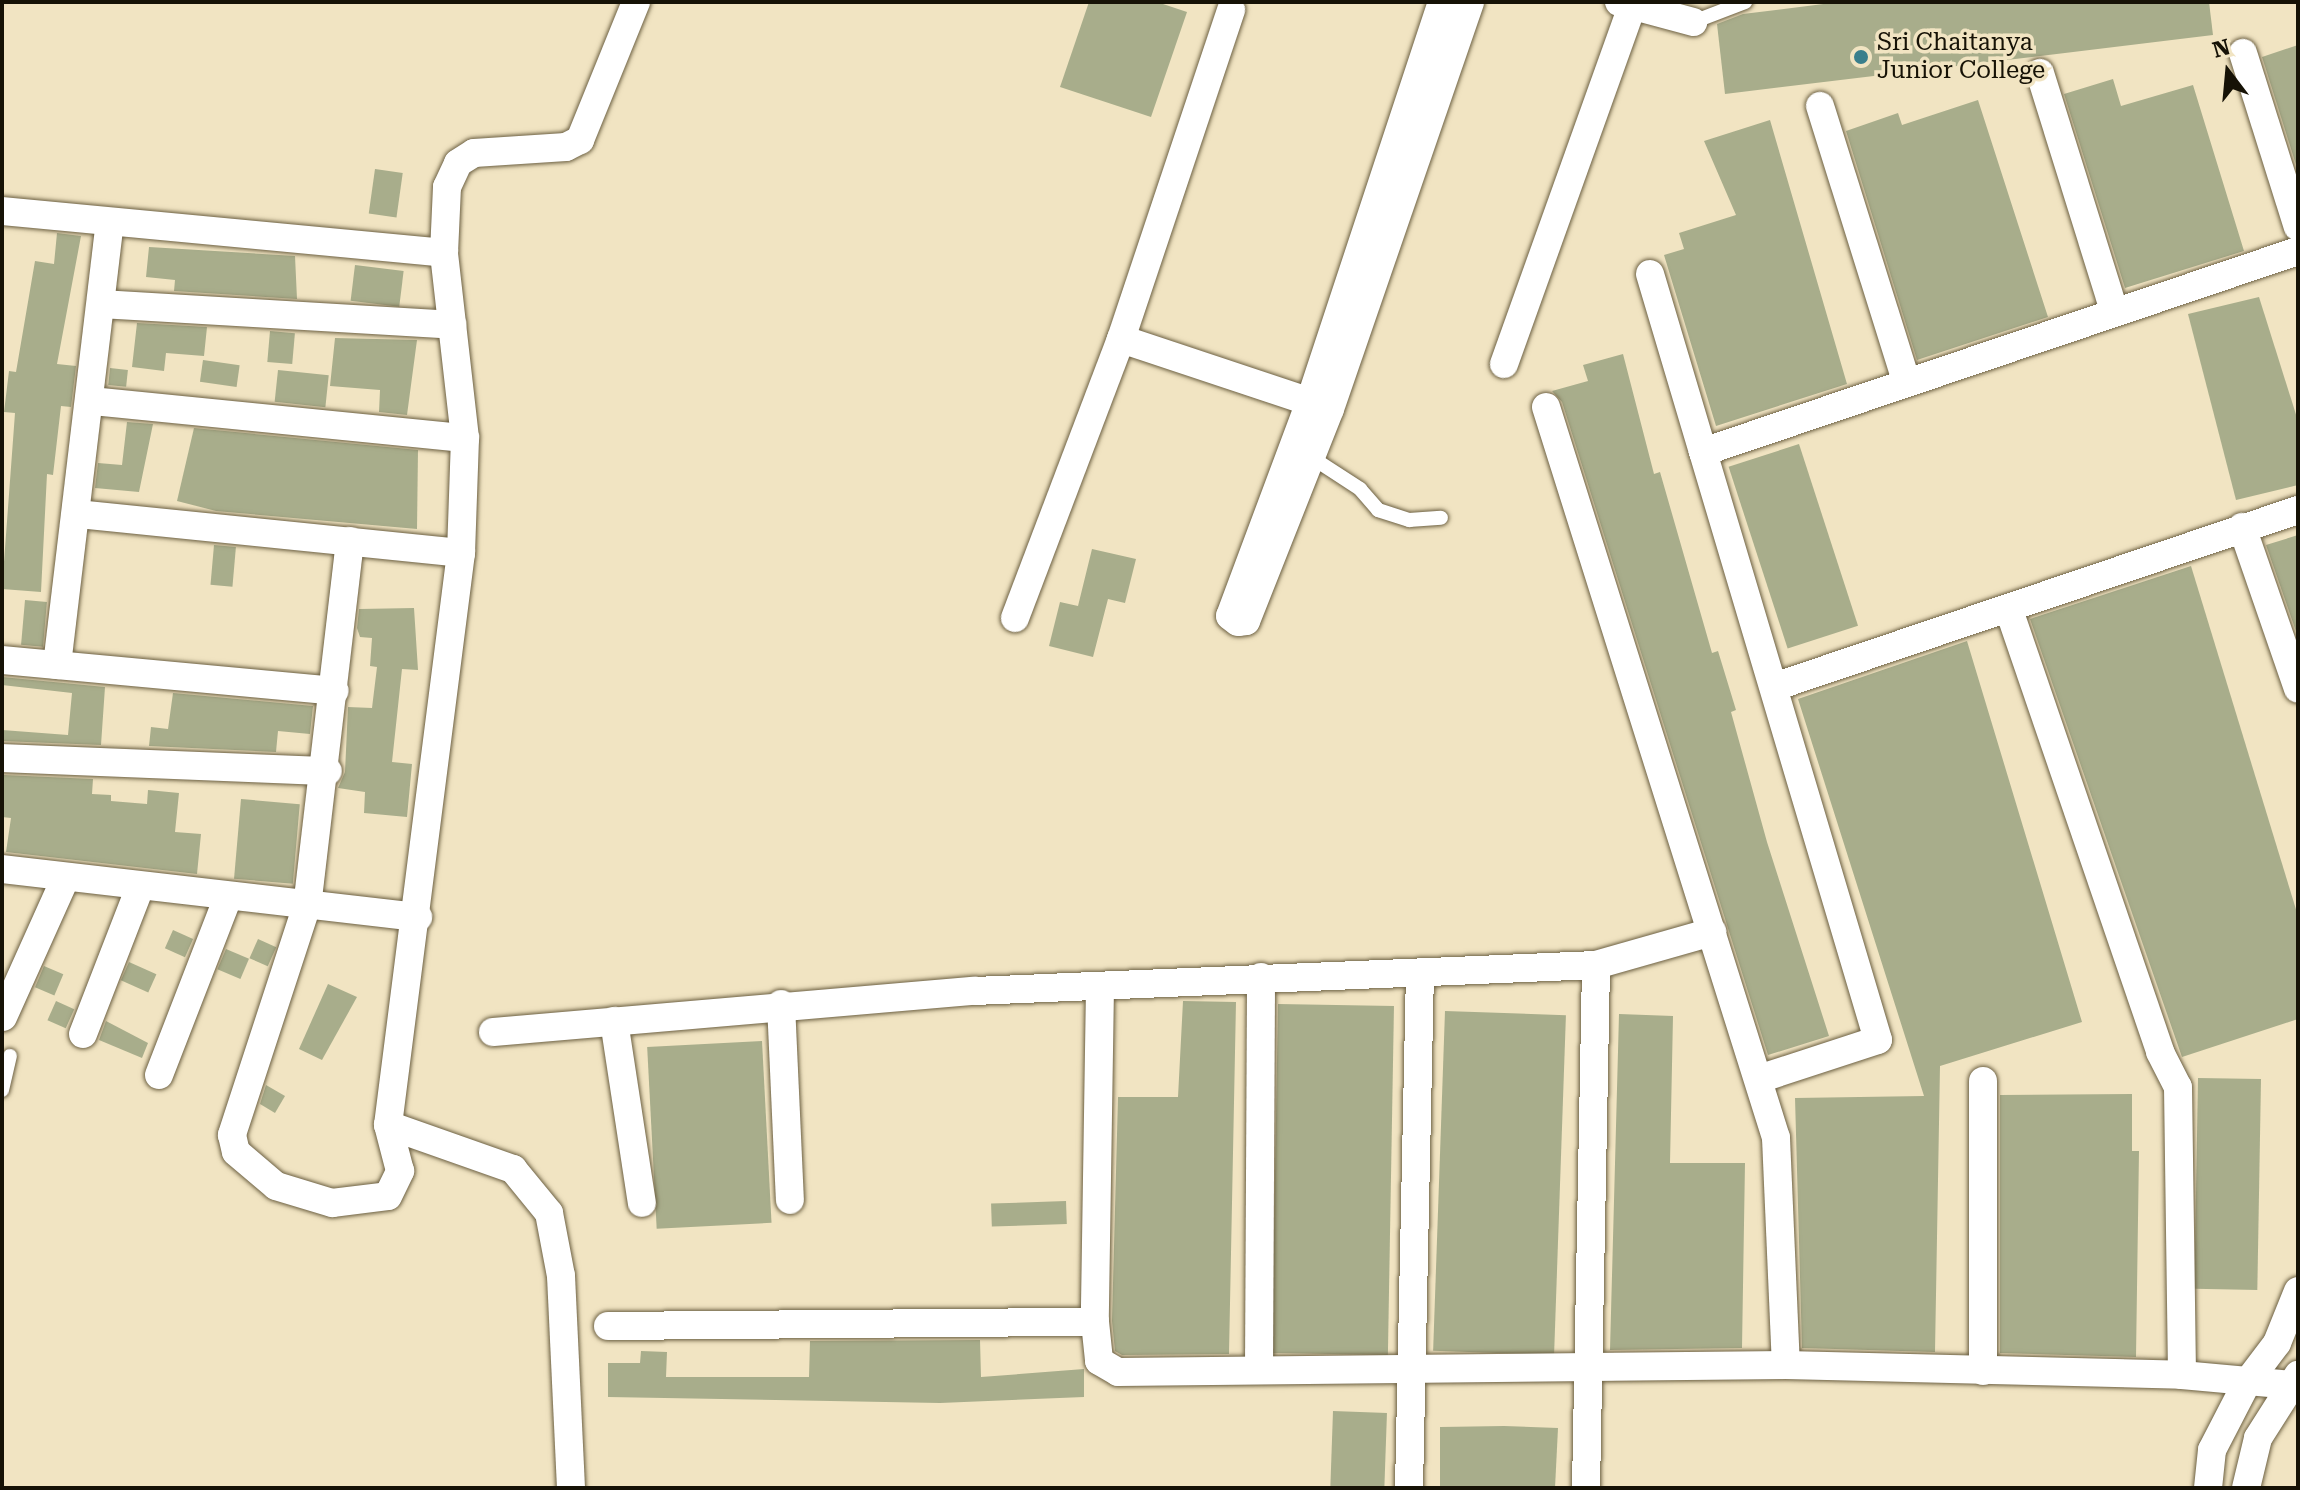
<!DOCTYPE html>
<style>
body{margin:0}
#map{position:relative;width:2300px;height:1490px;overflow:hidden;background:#f1e4c2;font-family:"Roboto Serif",serif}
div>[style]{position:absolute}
.building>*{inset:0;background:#a8ad8b;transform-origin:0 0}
.roads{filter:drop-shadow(0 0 2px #6c6042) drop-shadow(0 0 2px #6c6042)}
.lane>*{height:14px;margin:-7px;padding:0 7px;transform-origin:7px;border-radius:7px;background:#fff}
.street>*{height:28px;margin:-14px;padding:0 14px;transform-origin:14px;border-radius:14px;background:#fff}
.dots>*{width:22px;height:22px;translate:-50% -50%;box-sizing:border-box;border:4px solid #f1e4c2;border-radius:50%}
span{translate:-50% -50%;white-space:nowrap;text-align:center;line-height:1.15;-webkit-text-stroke:7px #f1e4c2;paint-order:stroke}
.poi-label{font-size:24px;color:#161206}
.left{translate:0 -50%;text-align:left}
.frame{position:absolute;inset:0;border:4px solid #161206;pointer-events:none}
.north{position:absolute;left:2188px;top:32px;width:80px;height:80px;-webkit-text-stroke:6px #f1e4c2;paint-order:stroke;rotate:344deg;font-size:22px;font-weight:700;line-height:32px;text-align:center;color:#161206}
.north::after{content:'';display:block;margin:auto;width:28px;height:36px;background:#161206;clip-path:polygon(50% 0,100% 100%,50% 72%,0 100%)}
</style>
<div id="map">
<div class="building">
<div style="clip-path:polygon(1089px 2px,1157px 2px,1187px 12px,1151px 117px,1060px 87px)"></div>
<div style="clip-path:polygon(1839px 2px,2209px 2px,2213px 35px,1725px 94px,1717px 24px,1743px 14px)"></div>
<div style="clip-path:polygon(2298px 45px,2298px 171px,2262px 57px)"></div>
<div style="clip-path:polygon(2113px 79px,2121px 106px,2193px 85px,2244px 251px,2125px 288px,2064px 94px)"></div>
<div style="clip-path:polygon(1978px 100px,2048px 317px,1917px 360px,1846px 131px,1898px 113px,1902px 125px)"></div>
<div style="clip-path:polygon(1770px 120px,1847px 384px,1716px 426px,1664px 255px,1684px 249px,1679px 233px,1736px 215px,1704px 141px)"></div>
<div style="left:375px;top:169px;width:28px;height:45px;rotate:8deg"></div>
<div style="clip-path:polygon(57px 233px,81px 236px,57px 364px,76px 366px,71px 407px,61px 406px,53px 475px,47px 474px,41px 592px,2px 589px,15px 413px,4px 412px,9px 371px,16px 372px,35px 261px,54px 264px)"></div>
<div style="clip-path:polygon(149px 247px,295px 256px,297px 299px,174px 291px,175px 280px,146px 277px)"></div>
<div style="left:355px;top:265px;width:49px;height:36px;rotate:7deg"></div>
<div style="clip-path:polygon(2259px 297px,2298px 421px,2298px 485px,2236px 500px,2188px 314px)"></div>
<div style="clip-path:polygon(137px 323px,207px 327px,204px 356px,166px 353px,164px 371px,132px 367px)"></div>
<div style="left:270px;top:331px;width:25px;height:31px;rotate:5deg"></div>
<div style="clip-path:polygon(335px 338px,417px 340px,407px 415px,379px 412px,380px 390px,330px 386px)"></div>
<div style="clip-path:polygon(1623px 354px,1654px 474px,1660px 472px,1712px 653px,1718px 651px,1736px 710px,1731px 712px,1767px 842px,1829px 1036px,1768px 1055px,1562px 402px,1552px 391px,1588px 381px,1583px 365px)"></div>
<div style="left:203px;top:360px;width:37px;height:22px;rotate:8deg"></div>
<div style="left:110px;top:368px;width:18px;height:17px;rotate:6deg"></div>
<div style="left:278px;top:370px;width:51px;height:32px;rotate:6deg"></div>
<div style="clip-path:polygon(127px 422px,153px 424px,139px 492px,95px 488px,98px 463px,122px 465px)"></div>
<div style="clip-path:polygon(194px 428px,418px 450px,417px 529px,216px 511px,177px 501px)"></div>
<div style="left:1799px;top:444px;width:191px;height:74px;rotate:72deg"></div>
<div style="clip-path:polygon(2298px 535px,2298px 637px,2266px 545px)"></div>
<div style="left:214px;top:545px;width:22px;height:40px;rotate:5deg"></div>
<div style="clip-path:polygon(1092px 549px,1136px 559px,1125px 603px,1108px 599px,1093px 657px,1049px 646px,1060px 602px,1078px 606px)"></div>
<div style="clip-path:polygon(2191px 566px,2298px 916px,2298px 1019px,2182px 1057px,2030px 619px)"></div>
<div style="left:25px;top:600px;width:22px;height:45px;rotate:5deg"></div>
<div style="clip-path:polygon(414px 608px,418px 670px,402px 669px,392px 762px,412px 764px,407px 817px,364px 813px,365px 792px,338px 788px,345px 772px,348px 707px,372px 708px,377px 667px,370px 666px,372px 638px,360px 637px,357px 628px,359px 609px)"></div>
<div style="clip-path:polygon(1967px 641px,2082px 1022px,1940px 1066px,1935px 1352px,1802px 1348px,1795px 1098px,1924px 1096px,1798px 699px)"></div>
<div style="clip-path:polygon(2px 677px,105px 687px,101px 745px,2px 741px,2px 730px,68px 735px,72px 693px,2px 685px)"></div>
<div style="clip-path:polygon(173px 693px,313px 706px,310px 734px,278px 731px,276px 752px,149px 746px,151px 727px,168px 729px)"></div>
<div style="clip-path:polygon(3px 775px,93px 779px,92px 794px,111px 795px,111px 801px,147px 804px,148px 790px,179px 793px,175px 832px,201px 834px,197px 874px,6px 852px,11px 818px,2px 817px)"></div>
<div style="left:241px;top:799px;width:59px;height:80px;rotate:5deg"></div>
<div style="left:173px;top:930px;width:22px;height:20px;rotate:24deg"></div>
<div style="left:258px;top:939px;width:20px;height:21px;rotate:24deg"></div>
<div style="left:226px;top:949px;width:25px;height:22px;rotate:23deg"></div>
<div style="left:129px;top:962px;width:30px;height:20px;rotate:24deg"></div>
<div style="left:44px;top:966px;width:21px;height:23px;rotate:23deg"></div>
<div style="clip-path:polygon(328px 984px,357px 997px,322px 1060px,299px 1049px)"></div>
<div style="left:56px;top:1001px;width:20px;height:21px;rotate:24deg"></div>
<div style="clip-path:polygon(1183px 1001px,1236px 1002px,1229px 1354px,1122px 1355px,1115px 1351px,1112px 1321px,1118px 1097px,1178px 1097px)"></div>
<div style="left:1278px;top:1004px;width:116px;height:349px;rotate:1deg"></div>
<div style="left:1445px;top:1011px;width:121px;height:340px;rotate:2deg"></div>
<div style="clip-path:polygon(1619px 1014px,1673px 1016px,1670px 1163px,1745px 1163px,1742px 1348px,1610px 1350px)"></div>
<div style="clip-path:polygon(106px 1021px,148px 1043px,142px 1058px,99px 1040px)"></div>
<div style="left:762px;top:1041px;width:182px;height:115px;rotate:87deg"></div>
<div style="left:2261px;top:1079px;width:211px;height:63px;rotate:91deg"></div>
<div style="clip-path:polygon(266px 1085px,285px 1096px,275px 1113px,260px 1104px)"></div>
<div style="clip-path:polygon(2132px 1094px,2132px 1151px,2139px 1151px,2136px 1357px,2000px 1353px,2000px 1095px)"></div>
<div style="left:1066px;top:1201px;width:23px;height:75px;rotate:88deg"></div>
<div style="clip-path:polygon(980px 1340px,981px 1377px,1084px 1369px,1084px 1397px,940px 1403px,608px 1397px,608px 1363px,640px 1363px,641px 1351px,667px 1352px,666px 1377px,809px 1377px,810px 1341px)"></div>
<div style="left:1333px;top:1411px;width:54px;height:77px;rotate:2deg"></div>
<div style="clip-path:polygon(1504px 1426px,1558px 1428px,1555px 1488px,1440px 1488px,1440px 1427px)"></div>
</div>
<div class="roads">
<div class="lane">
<div style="left:1693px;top:22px;width:56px;rotate:-21deg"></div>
<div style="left:1311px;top:457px;width:59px;rotate:33.1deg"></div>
<div style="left:1360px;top:489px;width:28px;rotate:49deg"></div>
<div style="left:1378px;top:510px;width:33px;rotate:18deg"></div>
<div style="left:1409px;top:520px;width:32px;rotate:-4deg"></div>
<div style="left:2px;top:1090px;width:35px;rotate:-77deg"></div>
</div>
<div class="street">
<div style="left:1442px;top:2px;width:421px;rotate:108.3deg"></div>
<div style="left:1310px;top:402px;width:228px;rotate:110.5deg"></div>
<div style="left:1230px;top:616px;width:10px;rotate:37deg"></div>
<div style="left:1238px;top:622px;width:8px;rotate:-7deg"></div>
<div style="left:1246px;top:621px;width:228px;rotate:-68.4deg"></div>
<div style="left:1330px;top:409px;width:430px;rotate:-71deg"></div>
<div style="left:1619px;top:2px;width:77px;rotate:15.1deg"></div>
<div style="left:2243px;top:53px;width:182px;rotate:72.5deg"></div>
<div style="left:2040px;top:73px;width:249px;rotate:72.7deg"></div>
<div style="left:1820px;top:106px;width:287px;rotate:72.6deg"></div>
<div style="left:2px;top:211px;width:444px;rotate:5.4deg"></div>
<div style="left:1650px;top:274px;width:799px;rotate:73.42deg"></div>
<div style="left:1878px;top:1040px;width:125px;rotate:161.9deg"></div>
<div style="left:102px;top:304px;width:351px;rotate:3.4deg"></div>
<div style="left:1121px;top:339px;width:215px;rotate:18.4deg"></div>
<div style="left:1504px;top:364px;width:380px;rotate:-70.3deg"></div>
<div style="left:92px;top:401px;width:375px;rotate:5.7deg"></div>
<div style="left:1546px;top:407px;width:766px;rotate:72.53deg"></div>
<div style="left:1776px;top:1138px;width:227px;rotate:87.5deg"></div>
<div style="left:1703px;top:452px;width:628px;rotate:-18.67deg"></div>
<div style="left:78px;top:514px;width:385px;rotate:5.8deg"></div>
<div style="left:2242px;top:527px;width:171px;rotate:70.9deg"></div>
<div style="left:350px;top:541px;width:367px;rotate:96.7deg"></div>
<div style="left:307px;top:905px;width:242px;rotate:108.1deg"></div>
<div style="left:232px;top:1135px;width:17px;rotate:77deg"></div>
<div style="left:236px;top:1152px;width:52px;rotate:40.4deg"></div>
<div style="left:276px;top:1186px;width:59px;rotate:16.9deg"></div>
<div style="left:332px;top:1203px;width:56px;rotate:-7.1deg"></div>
<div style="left:388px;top:1196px;width:28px;rotate:-64deg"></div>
<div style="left:400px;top:1171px;width:48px;rotate:-104.6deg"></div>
<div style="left:388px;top:1125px;width:577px;rotate:-82.73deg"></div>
<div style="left:461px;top:553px;width:115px;rotate:-88deg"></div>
<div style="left:465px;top:438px;width:186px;rotate:-96.5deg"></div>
<div style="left:444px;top:253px;width:66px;rotate:-87.4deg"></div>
<div style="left:447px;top:187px;width:26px;rotate:-65deg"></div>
<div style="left:458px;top:163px;width:19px;rotate:-32deg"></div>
<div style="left:474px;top:153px;width:92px;rotate:-3.7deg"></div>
<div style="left:566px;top:147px;width:16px;rotate:-27deg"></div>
<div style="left:580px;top:140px;width:149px;rotate:-67.9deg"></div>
<div style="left:2009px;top:610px;width:467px;rotate:71.1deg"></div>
<div style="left:2160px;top:1052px;width:39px;rotate:63deg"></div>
<div style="left:2178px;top:1087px;width:288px;rotate:89.2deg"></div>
<div style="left:1015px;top:618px;width:298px;rotate:-69.2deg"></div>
<div style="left:1121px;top:339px;width:347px;rotate:-71.5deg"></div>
<div style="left:2px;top:660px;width:334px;rotate:5.3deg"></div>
<div style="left:57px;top:665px;width:445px;rotate:-83.2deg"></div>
<div style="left:1777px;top:686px;width:550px;rotate:-18.67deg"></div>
<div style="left:2px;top:758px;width:326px;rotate:2.3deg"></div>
<div style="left:2px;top:869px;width:419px;rotate:6.6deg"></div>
<div style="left:1100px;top:987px;width:335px;rotate:90.9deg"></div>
<div style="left:1095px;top:1322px;width:39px;rotate:84deg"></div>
<div style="left:1099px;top:1361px;width:22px;rotate:30deg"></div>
<div style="left:1118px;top:1372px;width:668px;rotate:-0.6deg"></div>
<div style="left:1786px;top:1365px;width:396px;rotate:1.4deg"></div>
<div style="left:2182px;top:1375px;width:110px;rotate:5.2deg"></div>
<div style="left:781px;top:1004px;width:196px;rotate:87.4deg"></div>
<div style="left:3px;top:1017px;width:151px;rotate:-65.8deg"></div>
<div style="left:614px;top:1021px;width:184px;rotate:81.3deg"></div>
<div style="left:493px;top:1032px;width:483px;rotate:-4.9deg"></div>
<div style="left:974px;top:991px;width:623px;rotate:-2.39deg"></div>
<div style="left:1596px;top:965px;width:121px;rotate:-15.9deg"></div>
<div style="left:83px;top:1034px;width:158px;rotate:-68.8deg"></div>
<div style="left:159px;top:1075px;width:191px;rotate:-68.8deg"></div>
<div style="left:1983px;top:1081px;width:290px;rotate:90deg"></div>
<div style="left:388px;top:1125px;width:133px;rotate:19.4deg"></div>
<div style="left:513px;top:1169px;width:57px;rotate:50.7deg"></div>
<div style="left:549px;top:1213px;width:64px;rotate:79.2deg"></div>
<div style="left:561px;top:1276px;width:212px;rotate:87.3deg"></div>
<div style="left:608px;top:1326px;width:487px;rotate:-0.5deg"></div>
<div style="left:1259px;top:1368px;width:391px;rotate:-89.7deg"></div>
<div style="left:1409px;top:1488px;width:515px;rotate:-88.78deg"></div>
<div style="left:1586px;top:1488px;width:523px;rotate:-88.9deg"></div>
<div style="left:2208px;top:1488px;width:38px;rotate:-84deg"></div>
<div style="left:2212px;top:1450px;width:74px;rotate:-62.7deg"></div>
<div style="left:2246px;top:1384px;width:51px;rotate:-52.9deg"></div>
<div style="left:2277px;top:1343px;width:56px;rotate:-68deg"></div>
<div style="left:2246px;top:1488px;width:51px;rotate:-76.5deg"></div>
<div style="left:2258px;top:1438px;width:75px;rotate:-57.6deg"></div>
</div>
</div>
<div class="dots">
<div style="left:1861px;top:57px;background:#3a7f8c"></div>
</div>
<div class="poi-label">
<span class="left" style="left:1877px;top:57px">Sri Chaitanya<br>Junior College</span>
</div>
<div class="frame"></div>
<div class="north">N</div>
</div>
